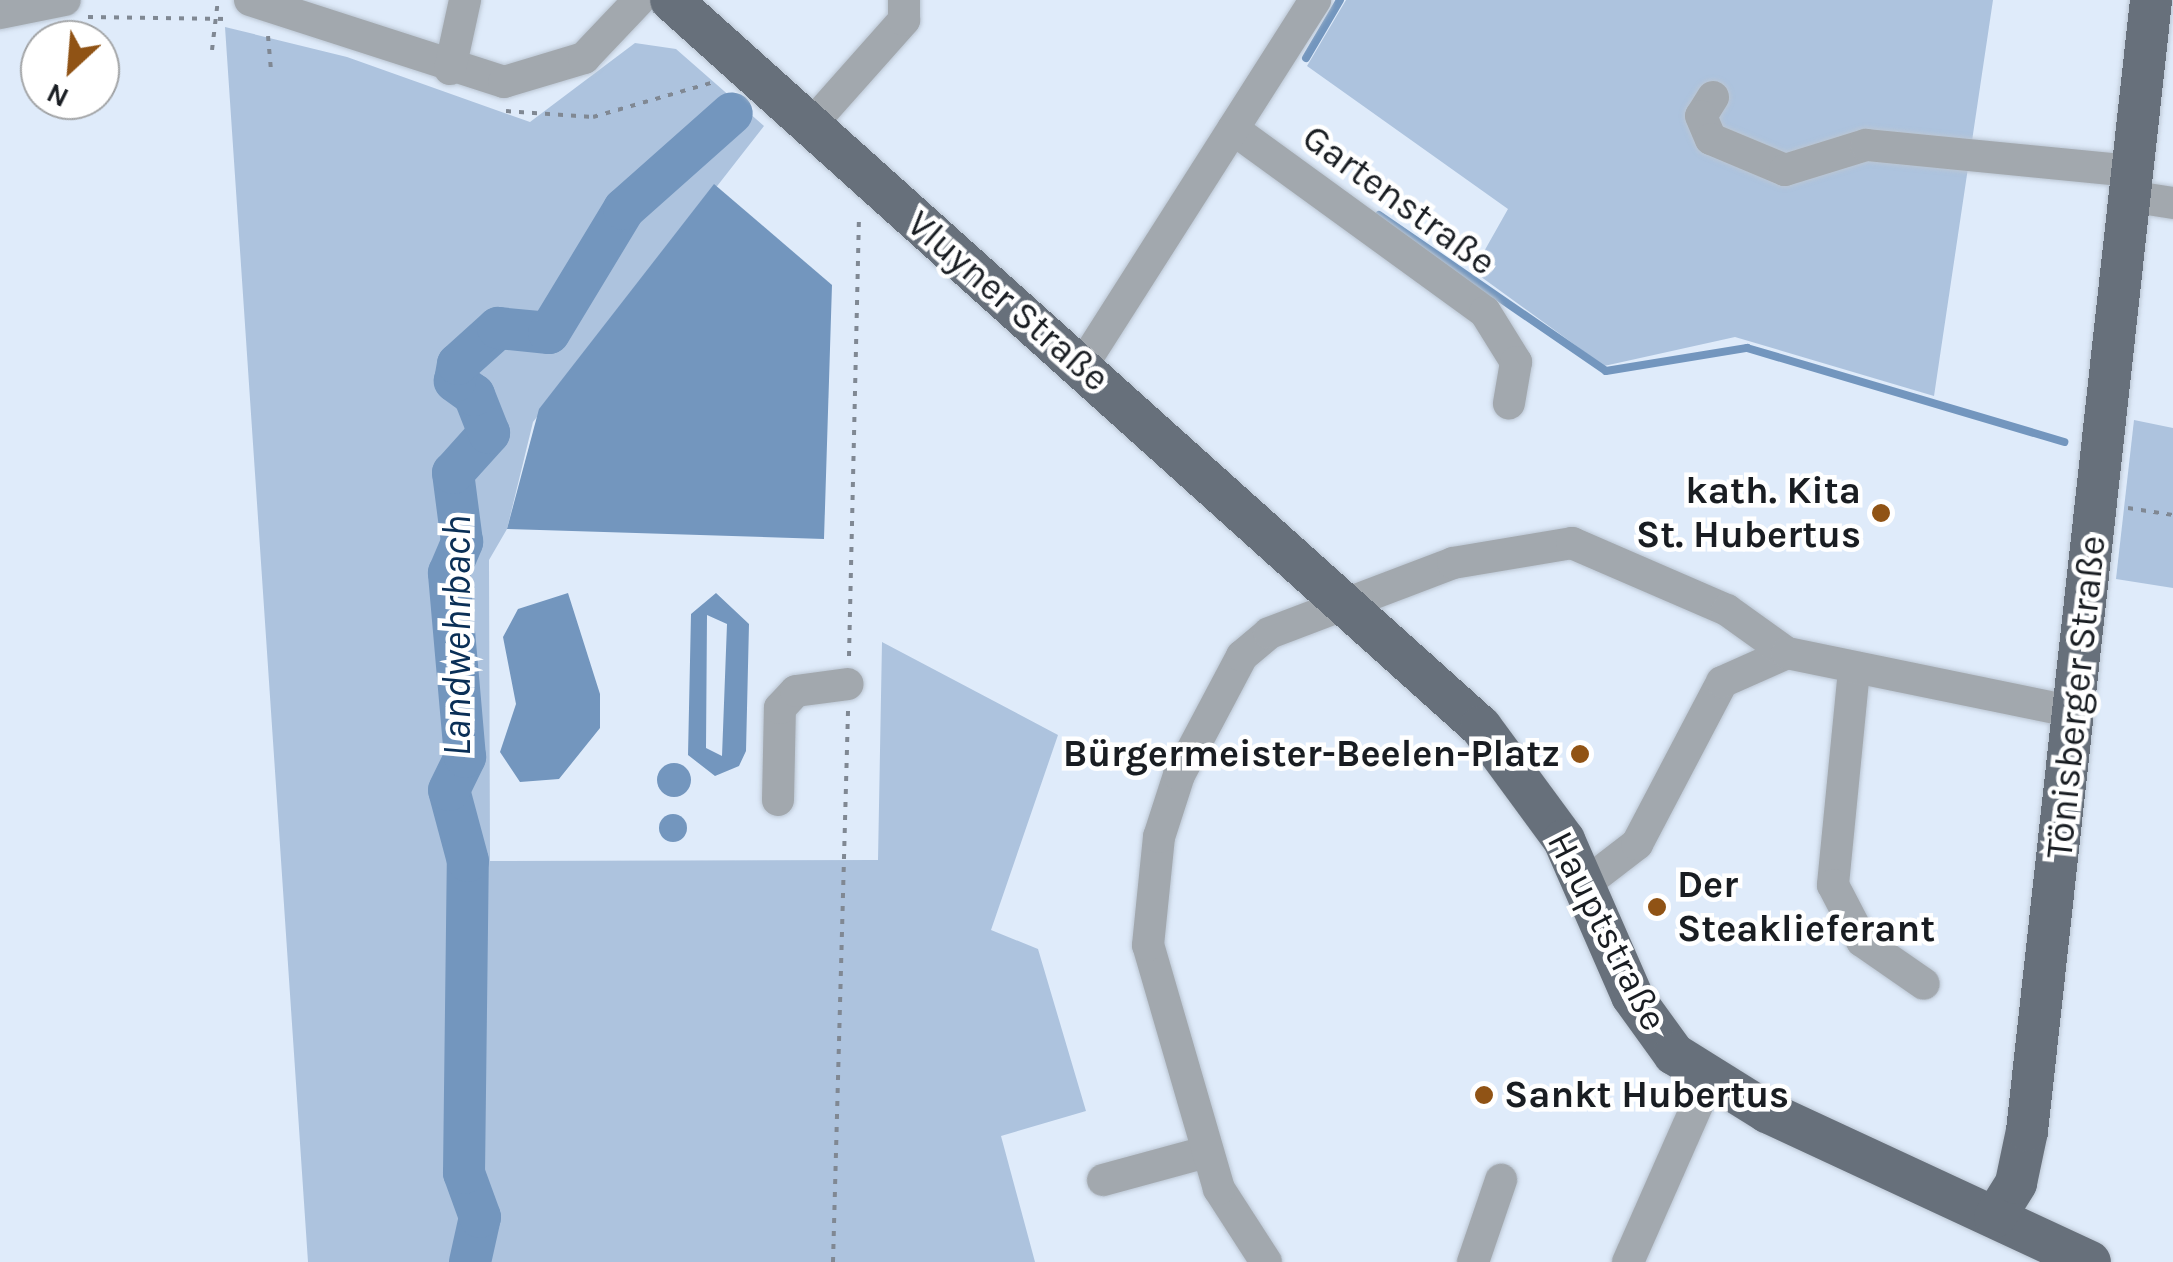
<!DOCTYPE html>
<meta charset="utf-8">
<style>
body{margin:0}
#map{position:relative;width:2173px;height:1262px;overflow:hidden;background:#dfebfa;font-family:Karla,sans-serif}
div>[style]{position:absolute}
.green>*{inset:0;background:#adc3de}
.water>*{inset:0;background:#7396be}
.round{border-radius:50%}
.stream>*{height:8px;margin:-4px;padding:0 4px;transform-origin:4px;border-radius:4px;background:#7396be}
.river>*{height:42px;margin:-21px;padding:0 21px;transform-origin:21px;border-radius:21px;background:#7396be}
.path>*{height:4px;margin-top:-2px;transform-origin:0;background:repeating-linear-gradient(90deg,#808893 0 5px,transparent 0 13px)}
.roads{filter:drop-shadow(0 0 2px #bbc6d3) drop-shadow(0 0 2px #bbc6d3)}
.minor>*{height:32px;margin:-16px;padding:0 16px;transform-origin:16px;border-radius:16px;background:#a2a8ae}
.major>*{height:42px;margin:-21px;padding:0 21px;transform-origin:21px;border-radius:21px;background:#67707b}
.dots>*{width:28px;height:28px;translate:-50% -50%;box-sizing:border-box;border:5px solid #fff;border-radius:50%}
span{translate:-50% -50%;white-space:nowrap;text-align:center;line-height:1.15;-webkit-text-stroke:9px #fff;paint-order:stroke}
.street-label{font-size:38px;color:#191d22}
.poi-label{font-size:38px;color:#191d22;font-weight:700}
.right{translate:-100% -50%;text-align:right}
.left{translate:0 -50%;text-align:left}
.water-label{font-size:40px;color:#0a2f56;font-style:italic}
.north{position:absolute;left:20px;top:20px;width:100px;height:100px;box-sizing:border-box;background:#fff;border:2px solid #a3a5a7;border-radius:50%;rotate:206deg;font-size:28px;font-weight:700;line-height:40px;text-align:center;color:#191d22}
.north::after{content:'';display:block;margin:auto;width:35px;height:45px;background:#905315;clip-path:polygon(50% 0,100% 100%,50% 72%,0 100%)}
</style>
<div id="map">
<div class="green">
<div style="clip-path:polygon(1346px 0,1993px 0,1934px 396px,1735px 337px,1604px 366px,1473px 271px,1508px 209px,1307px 66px)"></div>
<div style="clip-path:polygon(225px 27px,347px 57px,530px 122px,635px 43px,676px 49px,764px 126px,533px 422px,507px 529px,489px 560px,490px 861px,878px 860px,882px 642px,1058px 735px,991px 930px,1038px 949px,1086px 1111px,1001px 1136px,1035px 1262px,308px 1262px)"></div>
<div style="clip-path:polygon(2134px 420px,2173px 428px,2173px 588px,2116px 579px)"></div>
</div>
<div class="water">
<div style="clip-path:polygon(714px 184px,832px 285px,824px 539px,507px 529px,539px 409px)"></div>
<div style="clip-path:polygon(568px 593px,600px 694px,600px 728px,559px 779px,520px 782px,500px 752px,516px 704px,503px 637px,518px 609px)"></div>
<div style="clip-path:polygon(evenodd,716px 593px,749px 624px,746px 751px,739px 766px,715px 776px,688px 755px,691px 614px,716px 593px,707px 615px,727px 624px,722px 756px,706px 748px,707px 615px)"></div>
<div class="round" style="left:657px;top:763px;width:34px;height:34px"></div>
<div class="round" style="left:659px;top:814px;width:28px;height:28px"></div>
</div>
<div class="stream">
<div style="left:1306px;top:58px;width:67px;rotate:-59.6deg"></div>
<div style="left:1379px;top:215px;width:275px;rotate:34.5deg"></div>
<div style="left:1606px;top:371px;width:143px;rotate:-9.3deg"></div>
<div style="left:1747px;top:348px;width:331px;rotate:16.5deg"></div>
</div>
<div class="river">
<div style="left:470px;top:1262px;width:46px;rotate:-77.5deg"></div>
<div style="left:480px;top:1217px;width:47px;rotate:-110deg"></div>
<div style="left:464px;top:1173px;width:312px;rotate:-89.3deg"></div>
<div style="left:468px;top:861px;width:73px;rotate:-105deg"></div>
<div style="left:449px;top:790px;width:37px;rotate:-64deg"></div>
<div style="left:465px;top:757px;width:185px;rotate:-95deg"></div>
<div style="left:449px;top:573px;width:34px;rotate:-67deg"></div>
<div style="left:462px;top:542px;width:70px;rotate:-97.4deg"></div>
<div style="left:453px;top:473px;width:54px;rotate:-48deg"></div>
<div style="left:489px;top:433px;width:41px;rotate:-111.5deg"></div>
<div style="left:474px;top:395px;width:24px;rotate:-144deg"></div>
<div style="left:455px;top:381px;width:17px;rotate:-80deg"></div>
<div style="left:458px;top:364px;width:54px;rotate:-42deg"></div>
<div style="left:498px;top:328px;width:51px;rotate:5.6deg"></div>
<div style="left:549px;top:333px;width:145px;rotate:-58.8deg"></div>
<div style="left:624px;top:209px;width:144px;rotate:-41.6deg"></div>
</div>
<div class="path">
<div style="left:88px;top:17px;width:140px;rotate:0.8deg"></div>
<div style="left:268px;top:36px;width:35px;rotate:85deg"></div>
<div style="left:212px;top:50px;width:50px;rotate:-83.2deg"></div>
<div style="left:506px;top:111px;width:87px;rotate:3.9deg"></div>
<div style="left:593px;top:117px;width:123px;rotate:-16.1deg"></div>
<div style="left:2128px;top:508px;width:46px;rotate:8.8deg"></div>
<div style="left:849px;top:656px;width:441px;rotate:-88.7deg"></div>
<div style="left:833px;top:1262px;width:552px;rotate:-88.44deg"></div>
</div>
<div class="roads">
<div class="minor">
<div style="left:250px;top:0;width:267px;rotate:17.9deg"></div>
<div style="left:504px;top:82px;width:84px;rotate:-16.7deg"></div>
<div style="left:584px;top:58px;width:80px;rotate:-46.5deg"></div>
<div style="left:0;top:13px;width:66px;rotate:-11.3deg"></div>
<div style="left:450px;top:69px;width:71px;rotate:-77.7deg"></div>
<div style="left:1713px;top:97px;width:22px;rotate:122deg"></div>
<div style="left:1701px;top:116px;width:25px;rotate:67deg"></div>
<div style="left:1711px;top:139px;width:80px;rotate:22.7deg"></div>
<div style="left:1785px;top:170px;width:85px;rotate:-17.2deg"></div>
<div style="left:1866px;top:145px;width:266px;rotate:5.6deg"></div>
<div style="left:810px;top:126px;width:142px;rotate:-48.4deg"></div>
<div style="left:904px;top:20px;width:20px;rotate:-90deg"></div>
<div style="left:1233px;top:129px;width:311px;rotate:36deg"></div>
<div style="left:1485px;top:312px;width:59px;rotate:58.2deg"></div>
<div style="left:1516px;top:362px;width:42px;rotate:99.7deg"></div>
<div style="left:2128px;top:196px;width:46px;rotate:8.8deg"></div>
<div style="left:1082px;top:366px;width:434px;rotate:-57.5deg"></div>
<div style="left:1854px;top:670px;width:216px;rotate:95.6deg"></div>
<div style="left:1833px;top:885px;width:63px;rotate:62.6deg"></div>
<div style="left:1862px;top:941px;width:75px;rotate:34.7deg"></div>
<div style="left:778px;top:800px;width:92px;rotate:-88.8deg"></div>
<div style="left:780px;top:708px;width:23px;rotate:-47deg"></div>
<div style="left:796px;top:691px;width:52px;rotate:-7.7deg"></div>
<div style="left:1585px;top:884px;width:66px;rotate:-37.6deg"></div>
<div style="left:1637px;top:844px;width:183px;rotate:-62.3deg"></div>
<div style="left:1722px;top:682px;width:71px;rotate:-24deg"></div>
<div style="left:1103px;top:1180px;width:107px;rotate:-15.2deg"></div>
<div style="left:1266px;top:1262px;width:87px;rotate:-122.8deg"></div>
<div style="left:1219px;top:1189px;width:254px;rotate:-106.2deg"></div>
<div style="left:1148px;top:945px;width:109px;rotate:-84.2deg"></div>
<div style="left:1159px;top:837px;width:65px;rotate:-72.1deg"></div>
<div style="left:1179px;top:775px;width:135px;rotate:-62.1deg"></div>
<div style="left:1242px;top:656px;width:35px;rotate:-40deg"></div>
<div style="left:1269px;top:633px;width:197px;rotate:-20.8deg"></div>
<div style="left:1453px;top:563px;width:121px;rotate:-9.5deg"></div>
<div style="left:1572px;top:543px;width:169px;rotate:23.4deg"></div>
<div style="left:1727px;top:610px;width:74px;rotate:35.6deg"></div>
<div style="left:1787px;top:653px;width:293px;rotate:11.6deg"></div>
<div style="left:1473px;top:1262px;width:87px;rotate:-71.1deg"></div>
<div style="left:1628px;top:1262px;width:198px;rotate:-66.2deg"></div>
</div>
<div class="major">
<div style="left:671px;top:0;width:1088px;rotate:41.91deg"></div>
<div style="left:1481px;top:727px;width:140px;rotate:53.7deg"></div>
<div style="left:1564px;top:840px;width:170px;rotate:66.4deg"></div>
<div style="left:1632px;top:996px;width:72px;rotate:54.1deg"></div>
<div style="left:1674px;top:1054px;width:110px;rotate:31.9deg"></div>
<div style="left:1767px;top:1112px;width:356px;rotate:24.9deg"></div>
<div style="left:1995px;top:1217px;width:40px;rotate:-58deg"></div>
<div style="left:2016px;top:1183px;width:53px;rotate:-78.1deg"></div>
<div style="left:2027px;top:1131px;width:1138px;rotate:-83.74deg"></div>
</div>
</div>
<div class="dots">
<div style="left:1881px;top:513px;background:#905315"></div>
<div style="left:1580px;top:754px;background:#905315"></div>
<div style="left:1657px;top:907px;background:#905315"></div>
<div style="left:1484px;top:1095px;background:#905315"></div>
</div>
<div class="street-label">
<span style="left:1399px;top:200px;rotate:36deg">Gartenstraße</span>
<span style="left:1008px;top:301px;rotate:41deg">Vluyner Straße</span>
<span style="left:2076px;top:697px;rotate:-84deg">Tönisberger Straße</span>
<span style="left:1607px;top:931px;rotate:63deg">Hauptstraße</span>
</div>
<div class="poi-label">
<span class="right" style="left:1861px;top:513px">kath. Kita<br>St. Hubertus</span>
<span class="right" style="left:1560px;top:754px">Bürgermeister-Beelen-Platz</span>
<span class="left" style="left:1677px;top:907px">Der<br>Steaklieferant</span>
<span class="left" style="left:1504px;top:1095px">Sankt Hubertus</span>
</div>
<div class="water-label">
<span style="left:457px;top:636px;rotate:-90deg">Landwehrbach</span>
</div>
<div class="north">N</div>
</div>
